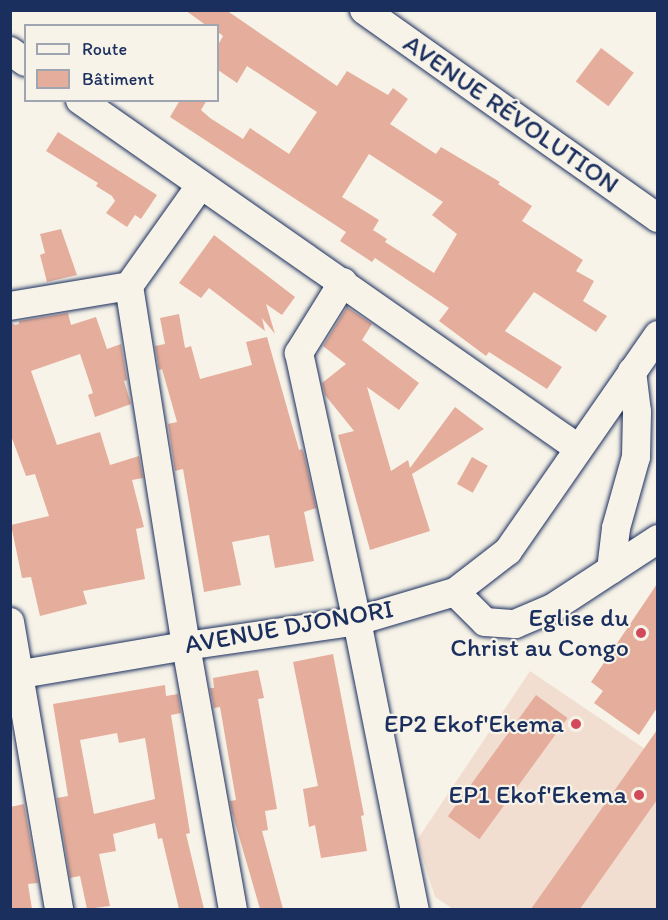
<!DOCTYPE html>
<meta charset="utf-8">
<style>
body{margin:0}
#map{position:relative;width:668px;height:920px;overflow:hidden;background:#f7f3e8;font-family:Itim,sans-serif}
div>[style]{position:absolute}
.built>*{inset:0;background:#f2ded1}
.building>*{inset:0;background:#e5ae9c;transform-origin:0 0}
.roads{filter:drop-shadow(0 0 2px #1b2f5e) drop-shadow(0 0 2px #1b2f5e)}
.minor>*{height:28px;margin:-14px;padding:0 14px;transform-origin:14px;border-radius:14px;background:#f7f3e8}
.dots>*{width:16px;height:16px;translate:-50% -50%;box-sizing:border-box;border:3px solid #f7f3e8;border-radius:50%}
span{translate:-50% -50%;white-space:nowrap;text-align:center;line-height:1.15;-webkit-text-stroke:4.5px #f7f3e8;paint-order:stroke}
.street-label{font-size:26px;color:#1b2f5e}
.poi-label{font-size:26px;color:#1b2f5e}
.right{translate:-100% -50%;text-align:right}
.frame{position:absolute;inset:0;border:12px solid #1b2f5e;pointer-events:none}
.legend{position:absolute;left:24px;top:24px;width:195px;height:78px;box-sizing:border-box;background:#f7f3e8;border:2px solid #9fa5b1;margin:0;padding:8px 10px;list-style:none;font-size:18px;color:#1b2f5e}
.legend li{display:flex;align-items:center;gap:12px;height:30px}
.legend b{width:30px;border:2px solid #9fa5b1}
</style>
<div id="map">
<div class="built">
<div style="clip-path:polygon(530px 671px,657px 757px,657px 909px,453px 909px,435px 897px,417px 840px)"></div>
</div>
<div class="building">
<div style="clip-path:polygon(evenodd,185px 10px,226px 10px,337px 86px,347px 71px,388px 95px,393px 88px,408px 99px,390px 124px,436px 154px,441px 147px,500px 182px,498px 184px,532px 206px,522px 221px,583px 260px,576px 271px,594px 281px,583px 301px,607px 316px,596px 332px,534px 292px,505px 331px,562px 367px,547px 389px,489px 352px,486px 356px,439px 321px,449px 308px,375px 258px,372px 262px,340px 241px,346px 232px,170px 117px,180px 100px,207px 100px,201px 110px,210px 118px,243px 139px,250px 128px,289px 154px,317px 112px,247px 66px,237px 83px,218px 70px,218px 45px,223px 36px,218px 32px,218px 26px,207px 26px,185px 10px,369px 154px,443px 202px,432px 215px,457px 234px,434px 273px,385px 242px,387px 239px,373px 230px,379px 220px,342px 197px,369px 154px)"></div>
<div style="left:601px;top:48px;width:41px;height:42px;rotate:37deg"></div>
<div style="clip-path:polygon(58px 132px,157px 195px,141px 219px,135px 215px,127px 227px,106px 213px,115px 201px,112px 196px,96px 186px,98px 183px,46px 151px)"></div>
<div style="clip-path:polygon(61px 229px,77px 275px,47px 282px,40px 255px,45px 253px,40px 234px)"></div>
<div style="clip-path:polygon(214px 235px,295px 297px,282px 315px,266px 304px,275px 334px,262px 318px,265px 331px,209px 288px,201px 298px,179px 283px)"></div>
<div style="clip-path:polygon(347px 307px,372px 324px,362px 340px,419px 383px,399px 410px,367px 387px,391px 471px,408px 460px,410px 468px,455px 407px,484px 429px,412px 474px,430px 531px,370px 550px,338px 435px,354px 431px,325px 395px,322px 383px,346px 364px,323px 346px)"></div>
<div style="clip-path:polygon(68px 313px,71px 325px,96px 317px,107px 349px,121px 344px,127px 380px,124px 381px,131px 404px,95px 417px,88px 395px,93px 393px,80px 354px,31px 371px,57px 445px,100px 432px,110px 465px,139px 456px,143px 478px,132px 480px,144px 527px,136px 529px,145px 579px,83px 591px,87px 604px,40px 616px,31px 577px,22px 578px,11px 525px,49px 516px,35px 474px,26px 476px,10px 433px,10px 322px,15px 325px,19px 324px,19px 321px)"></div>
<div style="clip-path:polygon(179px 314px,185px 348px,191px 346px,200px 379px,252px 365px,246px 342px,267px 337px,299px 450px,302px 449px,304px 454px,316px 508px,304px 512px,314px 561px,275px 568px,269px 535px,232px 542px,241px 585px,204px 592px,183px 469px,175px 471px,168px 424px,177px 422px,162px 369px,159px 370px,155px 346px,165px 344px,160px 318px)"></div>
<div style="left:472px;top:457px;width:18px;height:31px;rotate:29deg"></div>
<div style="clip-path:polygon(657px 584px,657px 708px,639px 735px,594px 703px,603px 691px,591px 682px)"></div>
<div style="clip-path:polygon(333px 654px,364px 815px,361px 816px,367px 851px,321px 858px,315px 825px,309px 827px,303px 789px,318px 786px,293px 662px)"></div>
<div style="clip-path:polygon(258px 670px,264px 698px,258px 699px,277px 809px,265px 811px,268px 830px,262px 831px,283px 909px,260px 909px,232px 812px,230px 801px,236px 800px,220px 707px,214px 708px,210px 688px,214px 688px,213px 678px)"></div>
<div style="clip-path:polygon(evenodd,165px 685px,166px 696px,178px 694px,181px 713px,171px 715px,190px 833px,186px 834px,204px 909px,179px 909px,162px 838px,158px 839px,155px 823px,113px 834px,116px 851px,99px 854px,110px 906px,87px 909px,80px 876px,70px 878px,57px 798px,68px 796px,53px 704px,165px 685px,117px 733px,119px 743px,145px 738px,155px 799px,94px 814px,80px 740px,117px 733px)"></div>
<div style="left:536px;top:695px;width:39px;height:150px;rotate:36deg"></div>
<div style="clip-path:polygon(657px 730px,657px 800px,580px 909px,531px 909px)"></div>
<div style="clip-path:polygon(24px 804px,38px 883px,28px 884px,32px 909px,10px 909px,10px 807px)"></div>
</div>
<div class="roads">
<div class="minor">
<div style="left:364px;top:10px;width:360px;rotate:35.3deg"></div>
<div style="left:10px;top:51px;width:19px;rotate:35deg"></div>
<div style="left:80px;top:100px;width:608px;rotate:34.95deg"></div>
<div style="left:200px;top:186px;width:123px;rotate:125.4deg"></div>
<div style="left:129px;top:286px;width:364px;rotate:81deg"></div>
<div style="left:186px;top:646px;width:268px;rotate:79.9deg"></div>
<div style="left:343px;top:282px;width:84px;rotate:121.8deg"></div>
<div style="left:299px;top:353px;width:274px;rotate:77.8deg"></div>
<div style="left:357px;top:621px;width:295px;rotate:78.7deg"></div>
<div style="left:10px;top:306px;width:121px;rotate:-9.5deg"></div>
<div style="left:611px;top:570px;width:42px;rotate:-83.2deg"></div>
<div style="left:616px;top:528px;width:74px;rotate:-74.3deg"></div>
<div style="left:636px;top:457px;width:45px;rotate:-88.7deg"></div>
<div style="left:637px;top:412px;width:41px;rotate:-97deg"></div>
<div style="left:455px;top:592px;width:42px;rotate:45deg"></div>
<div style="left:485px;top:622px;width:30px;rotate:4deg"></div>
<div style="left:515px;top:624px;width:39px;rotate:-23deg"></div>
<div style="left:551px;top:609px;width:128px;rotate:-33.2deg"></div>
<div style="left:10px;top:622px;width:292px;rotate:80.3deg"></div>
<div style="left:10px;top:676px;width:179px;rotate:-9.7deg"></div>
<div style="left:186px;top:646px;width:173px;rotate:-8.3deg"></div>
<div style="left:357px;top:621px;width:102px;rotate:-16.5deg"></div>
<div style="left:455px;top:592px;width:67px;rotate:-37.7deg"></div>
<div style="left:508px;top:551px;width:263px;rotate:-55.2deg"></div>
</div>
</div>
<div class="dots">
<div style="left:641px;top:633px;background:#d1495b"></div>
<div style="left:576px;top:724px;background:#d1495b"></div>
<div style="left:639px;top:795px;background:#d1495b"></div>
</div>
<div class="street-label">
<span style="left:511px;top:114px;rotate:35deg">AVENUE RÉVOLUTION</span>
<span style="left:289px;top:627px;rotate:-10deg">AVENUE DJONORI</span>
</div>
<div class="poi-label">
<span class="right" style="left:629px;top:633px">Eglise du<br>Christ au Congo</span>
<span class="right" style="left:564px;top:724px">EP2 Ekof'Ekema</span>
<span class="right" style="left:627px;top:795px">EP1 Ekof'Ekema</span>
</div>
<div class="frame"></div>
<ul class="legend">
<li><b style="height:8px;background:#f7f3e8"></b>Route</li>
<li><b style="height:16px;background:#e5ae9c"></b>Bâtiment</li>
</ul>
</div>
